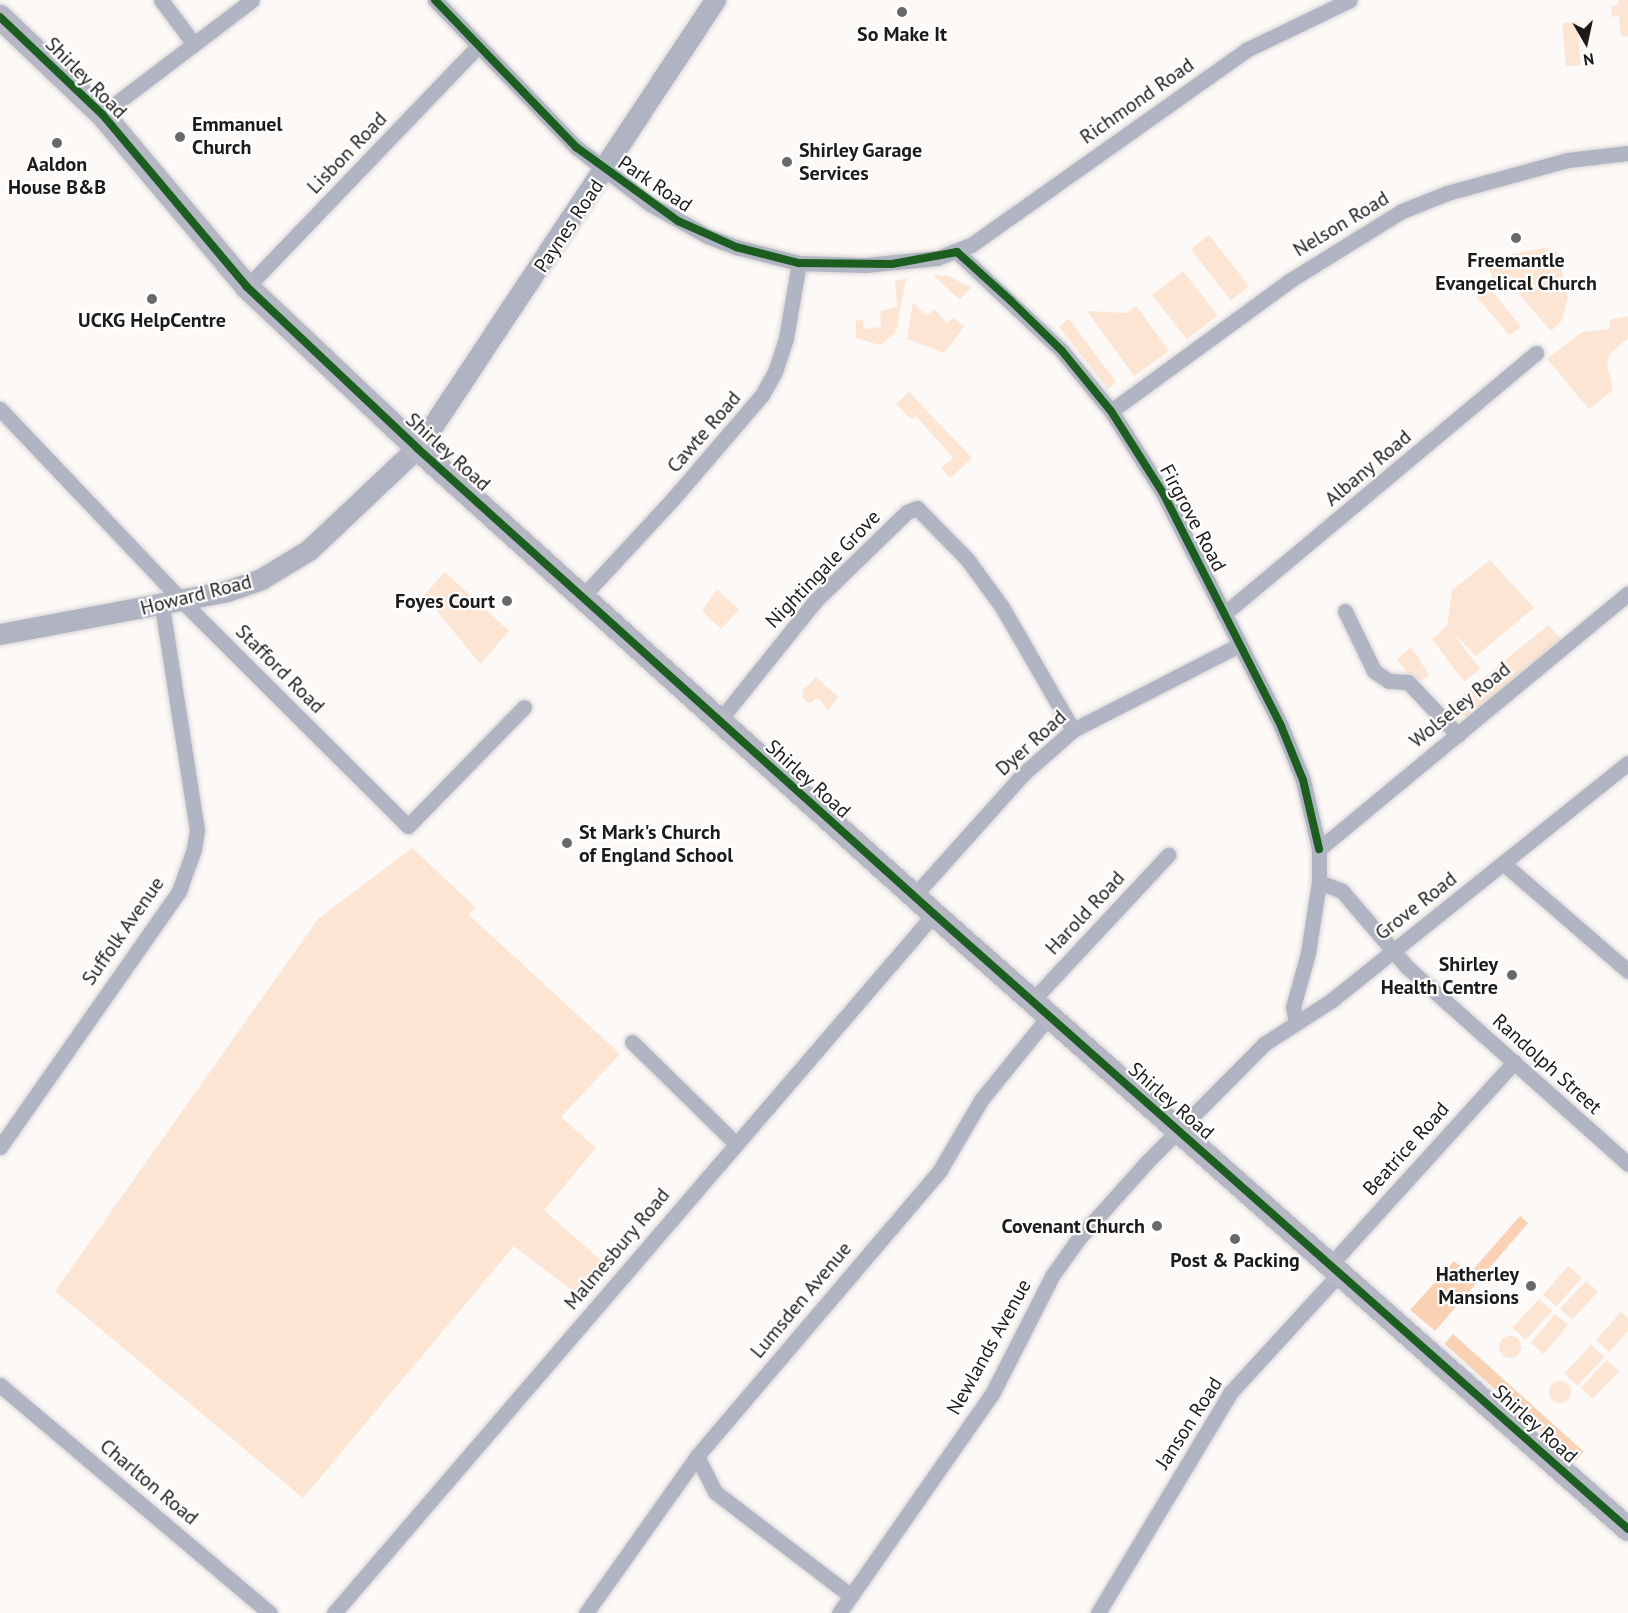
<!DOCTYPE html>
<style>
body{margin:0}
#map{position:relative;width:1628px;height:1613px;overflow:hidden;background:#fcf9f7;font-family:"PT Sans",sans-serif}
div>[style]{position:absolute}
.green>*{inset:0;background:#fde5d4;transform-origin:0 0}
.round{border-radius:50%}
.forest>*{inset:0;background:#fbd1b4;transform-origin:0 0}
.roads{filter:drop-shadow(0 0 2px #d7d5d4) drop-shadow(0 0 2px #d7d5d4)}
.street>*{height:15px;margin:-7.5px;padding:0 7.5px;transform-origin:7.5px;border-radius:7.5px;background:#b0b4c3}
.secondary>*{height:21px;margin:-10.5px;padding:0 10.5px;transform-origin:10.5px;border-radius:10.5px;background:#b0b3c1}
.primary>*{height:24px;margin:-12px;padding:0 12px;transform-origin:12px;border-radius:12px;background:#b5b7c4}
.cycleway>*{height:8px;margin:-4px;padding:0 4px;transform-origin:4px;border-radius:4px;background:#1b5e20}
.dots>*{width:16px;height:16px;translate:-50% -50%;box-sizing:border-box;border:3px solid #fff;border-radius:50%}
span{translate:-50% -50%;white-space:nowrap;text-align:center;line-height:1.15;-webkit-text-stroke:4.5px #fff;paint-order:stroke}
.poi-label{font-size:20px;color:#1d1b19;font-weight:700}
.left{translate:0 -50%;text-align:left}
.right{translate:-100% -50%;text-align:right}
.street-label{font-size:20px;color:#1d1b19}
.north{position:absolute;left:1556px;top:12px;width:60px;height:60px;-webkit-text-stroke:4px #fff;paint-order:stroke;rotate:171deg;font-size:16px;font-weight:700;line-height:24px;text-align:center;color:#1d1b19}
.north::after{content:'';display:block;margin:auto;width:21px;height:27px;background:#1d1b19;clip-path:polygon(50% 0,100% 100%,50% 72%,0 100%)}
</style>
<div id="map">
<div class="green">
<div style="clip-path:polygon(1619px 0,1628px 0,1628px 36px,1621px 37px,1619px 16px,1612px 17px,1611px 6px,1617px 5px)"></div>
<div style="left:1577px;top:22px;width:43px;height:15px;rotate:85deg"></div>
<div style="left:1209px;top:235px;width:65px;height:23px;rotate:52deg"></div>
<div style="clip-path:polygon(1548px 247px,1549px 252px,1557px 251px,1568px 296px,1562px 320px,1551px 331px,1503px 275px,1493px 281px,1487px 259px)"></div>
<div style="left:1183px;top:271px;width:56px;height:39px;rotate:52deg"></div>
<div style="clip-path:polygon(933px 275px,948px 276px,971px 287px,960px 300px)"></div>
<div style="clip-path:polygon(906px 278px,896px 332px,880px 345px,856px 338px,856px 321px,863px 320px,864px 329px,881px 327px,880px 311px,897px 307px,895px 281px)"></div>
<div style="clip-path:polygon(1489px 287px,1521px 327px,1509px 335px,1474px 294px)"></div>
<div style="clip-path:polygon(913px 302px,926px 316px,934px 309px,947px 323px,953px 317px,964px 327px,944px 353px,907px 339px)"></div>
<div style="clip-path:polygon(1136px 306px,1169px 351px,1134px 376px,1087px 311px,1126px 313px)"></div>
<div style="clip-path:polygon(1628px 316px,1628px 338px,1609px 354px,1607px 366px,1613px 390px,1589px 409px,1547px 359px,1582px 332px,1610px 329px,1610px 320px)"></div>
<div style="clip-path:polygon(1069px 319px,1116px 382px,1108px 389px,1059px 327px)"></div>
<div style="clip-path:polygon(909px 392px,972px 458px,950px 478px,941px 468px,953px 458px,916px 416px,911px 419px,896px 404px)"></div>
<div style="clip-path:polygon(1490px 560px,1534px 608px,1476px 656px,1452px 632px,1480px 669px,1464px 682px,1432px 639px,1447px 626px,1452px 590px)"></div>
<div style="clip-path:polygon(445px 572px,509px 631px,480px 664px,424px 595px)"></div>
<div style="clip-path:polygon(717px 589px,739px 610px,721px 629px,702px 611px)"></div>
<div style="clip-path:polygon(1548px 625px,1561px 639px,1470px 716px,1458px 715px,1449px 706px)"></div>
<div style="clip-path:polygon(1411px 647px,1429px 675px,1421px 681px,1408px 674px,1397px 659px)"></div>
<div style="clip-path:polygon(816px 677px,838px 697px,828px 710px,820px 700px,815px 699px,810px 704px,803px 698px,803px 690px)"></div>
<div style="clip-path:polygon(412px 848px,475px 907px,469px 915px,620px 1054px,561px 1117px,596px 1148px,544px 1210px,606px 1265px,578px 1295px,514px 1246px,303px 1498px,55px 1291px,318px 919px)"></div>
<div style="left:1568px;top:1266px;width:18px;height:38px;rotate:41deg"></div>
<div style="left:1586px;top:1281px;width:16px;height:38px;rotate:43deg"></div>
<div style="left:1539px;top:1299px;width:18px;height:39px;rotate:43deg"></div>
<div style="clip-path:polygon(1621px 1312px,1628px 1318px,1628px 1331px,1609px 1352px,1596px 1340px)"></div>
<div style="left:1555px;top:1314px;width:17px;height:38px;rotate:40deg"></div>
<div class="round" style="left:1499px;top:1336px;width:22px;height:22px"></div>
<div style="left:1591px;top:1345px;width:18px;height:39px;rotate:43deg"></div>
<div style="left:1607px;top:1360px;width:16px;height:38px;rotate:43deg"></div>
<div class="round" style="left:1549px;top:1381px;width:22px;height:22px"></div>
</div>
<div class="forest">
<div style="clip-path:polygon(1520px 1216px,1528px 1223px,1435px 1331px,1410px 1310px,1454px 1261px,1469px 1274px)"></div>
<div style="left:1453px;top:1334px;width:176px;height:13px;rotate:42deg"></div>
</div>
<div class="roads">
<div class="street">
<div style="left:161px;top:0;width:55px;rotate:53.1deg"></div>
<div style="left:435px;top:0;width:204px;rotate:46.2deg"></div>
<div style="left:576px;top:147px;width:93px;rotate:37.6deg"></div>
<div style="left:650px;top:204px;width:65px;rotate:29.3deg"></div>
<div style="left:707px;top:236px;width:31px;rotate:21deg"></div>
<div style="left:736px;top:247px;width:65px;rotate:14.3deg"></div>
<div style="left:799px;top:263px;width:66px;rotate:1.7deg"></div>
<div style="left:865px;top:265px;width:72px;rotate:-5.6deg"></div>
<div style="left:937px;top:258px;width:36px;rotate:-21deg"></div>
<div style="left:971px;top:245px;width:337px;rotate:-35.3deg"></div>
<div style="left:1246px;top:50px;width:115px;rotate:-25.7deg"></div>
<div style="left:102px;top:114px;width:188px;rotate:-37.2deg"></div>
<div style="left:957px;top:252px;width:144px;rotate:43.3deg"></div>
<div style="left:1062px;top:351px;width:77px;rotate:50.8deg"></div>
<div style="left:1111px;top:411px;width:97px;rotate:57.6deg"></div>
<div style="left:1163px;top:493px;width:261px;rotate:63.1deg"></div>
<div style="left:1281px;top:726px;width:58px;rotate:67.8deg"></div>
<div style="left:1303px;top:780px;width:71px;rotate:76.9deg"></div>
<div style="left:1319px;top:849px;width:33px;rotate:90deg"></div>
<div style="left:1319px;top:882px;width:72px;rotate:98.8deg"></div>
<div style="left:1308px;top:953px;width:56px;rotate:105.5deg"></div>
<div style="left:1293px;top:1007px;width:15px;rotate:79deg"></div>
<div style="left:247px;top:287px;width:332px;rotate:-46.2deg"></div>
<div style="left:0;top:409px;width:266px;rotate:46.5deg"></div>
<div style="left:183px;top:602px;width:317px;rotate:44.9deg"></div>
<div style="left:408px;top:826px;width:166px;rotate:-45.7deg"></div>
<div style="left:1111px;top:411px;width:220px;rotate:-36.1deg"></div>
<div style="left:1289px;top:281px;width:133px;rotate:-31.8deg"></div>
<div style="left:1402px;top:211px;width:48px;rotate:-21.8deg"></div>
<div style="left:1447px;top:193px;width:125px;rotate:-15.3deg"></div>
<div style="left:1568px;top:160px;width:60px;rotate:-6.7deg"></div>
<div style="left:583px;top:596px;width:131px;rotate:-47.2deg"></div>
<div style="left:672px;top:500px;width:138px;rotate:-49.4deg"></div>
<div style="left:762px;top:395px;width:26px;rotate:-61deg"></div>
<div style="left:775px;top:372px;width:36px;rotate:-72deg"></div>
<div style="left:786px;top:338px;width:76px;rotate:-80.2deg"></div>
<div style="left:1345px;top:611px;width:67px;rotate:64.2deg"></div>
<div style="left:1374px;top:671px;width:18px;rotate:34deg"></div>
<div style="left:1389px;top:681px;width:19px;rotate:3deg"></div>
<div style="left:1408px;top:682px;width:73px;rotate:46.7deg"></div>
<div style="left:1224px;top:614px;width:407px;rotate:-39.9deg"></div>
<div style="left:719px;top:721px;width:154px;rotate:-51.3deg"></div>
<div style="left:815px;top:601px;width:128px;rotate:-44.1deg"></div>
<div style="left:907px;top:512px;width:11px;rotate:-22deg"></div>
<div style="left:917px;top:508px;width:71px;rotate:45.6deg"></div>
<div style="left:967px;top:559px;width:59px;rotate:53.9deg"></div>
<div style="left:1002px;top:607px;width:142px;rotate:60deg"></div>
<div style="left:1319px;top:849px;width:401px;rotate:-39.6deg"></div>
<div style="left:1504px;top:864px;width:164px;rotate:40.8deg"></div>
<div style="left:1319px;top:882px;width:25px;rotate:21deg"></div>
<div style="left:1342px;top:891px;width:100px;rotate:49.5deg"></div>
<div style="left:1407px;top:967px;width:296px;rotate:41.7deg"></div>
<div style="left:914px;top:896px;width:162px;rotate:-48.2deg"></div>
<div style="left:1022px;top:775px;width:68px;rotate:-41.4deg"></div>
<div style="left:1073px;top:730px;width:186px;rotate:-27.1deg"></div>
<div style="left:1032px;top:1001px;width:200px;rotate:-47deg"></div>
<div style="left:632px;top:1042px;width:144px;rotate:44.4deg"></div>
<div style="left:0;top:1147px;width:312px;rotate:-55deg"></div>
<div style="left:179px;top:891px;width:45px;rotate:-70.3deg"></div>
<div style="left:194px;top:849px;width:19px;rotate:-81deg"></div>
<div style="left:197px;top:830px;width:227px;rotate:-98.9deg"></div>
<div style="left:1331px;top:1264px;width:273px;rotate:-47.8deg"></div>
<div style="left:0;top:1385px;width:353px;rotate:40.2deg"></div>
<div style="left:697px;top:1456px;width:40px;rotate:63.4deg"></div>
<div style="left:715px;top:1492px;width:171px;rotate:37.4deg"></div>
<div style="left:334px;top:1613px;width:921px;rotate:-49.36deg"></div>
<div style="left:586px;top:1613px;width:192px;rotate:-54.7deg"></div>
<div style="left:697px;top:1456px;width:375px;rotate:-49.6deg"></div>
<div style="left:940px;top:1170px;width:81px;rotate:-59.6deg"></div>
<div style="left:981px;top:1100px;width:108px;rotate:-51deg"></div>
<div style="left:839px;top:1613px;width:269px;rotate:-55.1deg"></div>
<div style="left:993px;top:1392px;width:130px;rotate:-63deg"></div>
<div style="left:1052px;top:1276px;width:47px;rotate:-54.6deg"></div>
<div style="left:1079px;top:1238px;width:101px;rotate:-48.2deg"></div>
<div style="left:1146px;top:1163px;width:168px;rotate:-45.2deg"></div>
<div style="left:1264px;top:1044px;width:81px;rotate:-32.9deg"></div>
<div style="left:1332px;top:1000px;width:379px;rotate:-38.7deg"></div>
<div style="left:1098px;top:1613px;width:257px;rotate:-59deg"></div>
<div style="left:1230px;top:1393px;width:163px;rotate:-47.5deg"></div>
</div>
<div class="secondary">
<div style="left:0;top:634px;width:231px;rotate:-10.7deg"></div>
<div style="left:227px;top:591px;width:36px;rotate:-19deg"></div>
<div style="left:261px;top:579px;width:56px;rotate:-31.1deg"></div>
<div style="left:309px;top:550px;width:149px;rotate:-43.4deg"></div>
<div style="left:417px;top:448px;width:29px;rotate:-55deg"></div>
<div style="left:434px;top:424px;width:509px;rotate:-56.47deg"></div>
</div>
<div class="primary">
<div style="left:0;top:17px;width:141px;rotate:43.6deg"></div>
<div style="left:102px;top:114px;width:226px;rotate:50deg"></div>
<div style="left:247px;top:287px;width:234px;rotate:43.4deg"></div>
<div style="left:417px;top:448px;width:696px;rotate:42.03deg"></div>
<div style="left:934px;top:914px;width:927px;rotate:41.55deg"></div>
</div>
</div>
<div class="cycleway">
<div style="left:435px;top:0;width:204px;rotate:46.2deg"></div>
<div style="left:576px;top:147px;width:126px;rotate:36deg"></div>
<div style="left:678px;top:221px;width:64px;rotate:24.1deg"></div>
<div style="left:736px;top:247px;width:65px;rotate:14.3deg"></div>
<div style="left:799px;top:263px;width:93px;rotate:0.6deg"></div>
<div style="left:892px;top:264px;width:66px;rotate:-10.5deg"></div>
<div style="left:957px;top:252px;width:73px;rotate:42.2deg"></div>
<div style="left:1011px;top:301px;width:71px;rotate:44.4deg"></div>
<div style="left:1062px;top:351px;width:77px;rotate:50.8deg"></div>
<div style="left:1111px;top:411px;width:97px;rotate:57.6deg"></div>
<div style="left:1163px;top:493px;width:261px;rotate:63.1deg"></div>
<div style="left:1281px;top:726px;width:58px;rotate:67.8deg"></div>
<div style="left:1303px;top:780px;width:71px;rotate:76.9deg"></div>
<div style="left:0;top:17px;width:141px;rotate:43.6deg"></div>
<div style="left:102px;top:114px;width:226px;rotate:50deg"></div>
<div style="left:247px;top:287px;width:234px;rotate:43.4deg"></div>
<div style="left:417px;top:448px;width:696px;rotate:42.03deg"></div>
<div style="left:934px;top:914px;width:927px;rotate:41.55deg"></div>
</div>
<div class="dots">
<div style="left:902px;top:12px;background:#6b6967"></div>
<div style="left:180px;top:137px;background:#6b6967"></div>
<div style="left:57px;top:143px;background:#6b6967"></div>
<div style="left:787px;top:162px;background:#6b6967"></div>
<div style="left:1516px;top:238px;background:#6b6967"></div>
<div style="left:152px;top:299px;background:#6b6967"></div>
<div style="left:507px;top:601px;background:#6b6967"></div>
<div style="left:567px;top:843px;background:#6b6967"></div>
<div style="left:1512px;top:975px;background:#6b6967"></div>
<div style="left:1157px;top:1226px;background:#6b6967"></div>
<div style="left:1235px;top:1239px;background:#6b6967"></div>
<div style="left:1531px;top:1286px;background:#6b6967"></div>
</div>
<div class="poi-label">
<span style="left:902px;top:34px">So Make It</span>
<span class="left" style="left:192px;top:136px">Emmanuel<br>Church</span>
<span class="left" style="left:799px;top:162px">Shirley Garage<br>Services</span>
<span style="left:57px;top:176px">Aaldon<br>House B&amp;B</span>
<span style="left:1516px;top:272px">Freemantle<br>Evangelical Church</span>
<span style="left:152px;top:320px">UCKG HelpCentre</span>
<span class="right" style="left:495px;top:601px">Foyes Court</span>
<span class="left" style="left:579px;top:844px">St Mark's Church<br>of England School</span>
<span class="right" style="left:1498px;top:976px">Shirley<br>Health Centre</span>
<span class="right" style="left:1145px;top:1226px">Covenant Church</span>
<span style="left:1235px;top:1260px">Post &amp; Packing</span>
<span class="right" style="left:1519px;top:1286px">Hatherley<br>Mansions</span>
</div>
<div class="street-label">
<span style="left:86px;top:78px;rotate:45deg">Shirley Road</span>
<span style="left:1137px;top:101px;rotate:-35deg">Richmond Road</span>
<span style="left:347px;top:153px;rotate:-46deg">Lisbon Road</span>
<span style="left:655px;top:184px;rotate:34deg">Park Road</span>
<span style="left:1341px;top:224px;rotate:-31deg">Nelson Road</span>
<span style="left:569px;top:226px;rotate:-56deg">Paynes Road</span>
<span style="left:704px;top:432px;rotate:-49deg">Cawte Road</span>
<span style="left:448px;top:452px;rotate:42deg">Shirley Road</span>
<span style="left:1368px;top:468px;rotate:-40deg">Albany Road</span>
<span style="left:1193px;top:518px;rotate:62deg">Firgrove Road</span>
<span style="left:823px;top:569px;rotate:-46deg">Nightingale Grove</span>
<span style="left:196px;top:595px;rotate:-14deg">Howard Road</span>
<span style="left:280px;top:669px;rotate:45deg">Stafford Road</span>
<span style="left:1460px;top:705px;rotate:-39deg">Wolseley Road</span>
<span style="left:1031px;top:743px;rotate:-42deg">Dyer Road</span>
<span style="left:808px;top:779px;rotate:42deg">Shirley Road</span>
<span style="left:1416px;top:906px;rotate:-38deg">Grove Road</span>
<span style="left:1085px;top:913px;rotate:-47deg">Harold Road</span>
<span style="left:123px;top:931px;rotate:-55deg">Suffolk Avenue</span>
<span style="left:1547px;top:1064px;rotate:42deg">Randolph Street</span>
<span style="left:1171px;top:1101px;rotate:41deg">Shirley Road</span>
<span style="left:1406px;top:1149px;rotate:-48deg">Beatrice Road</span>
<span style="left:617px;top:1249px;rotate:-50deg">Malmesbury Road</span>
<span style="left:801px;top:1300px;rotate:-50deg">Lumsden Avenue</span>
<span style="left:989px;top:1347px;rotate:-61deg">Newlands Avenue</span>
<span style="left:1189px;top:1423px;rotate:-57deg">Janson Road</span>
<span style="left:1535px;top:1424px;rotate:42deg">Shirley Road</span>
<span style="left:149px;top:1482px;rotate:40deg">Charlton Road</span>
</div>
<div class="north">N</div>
</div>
